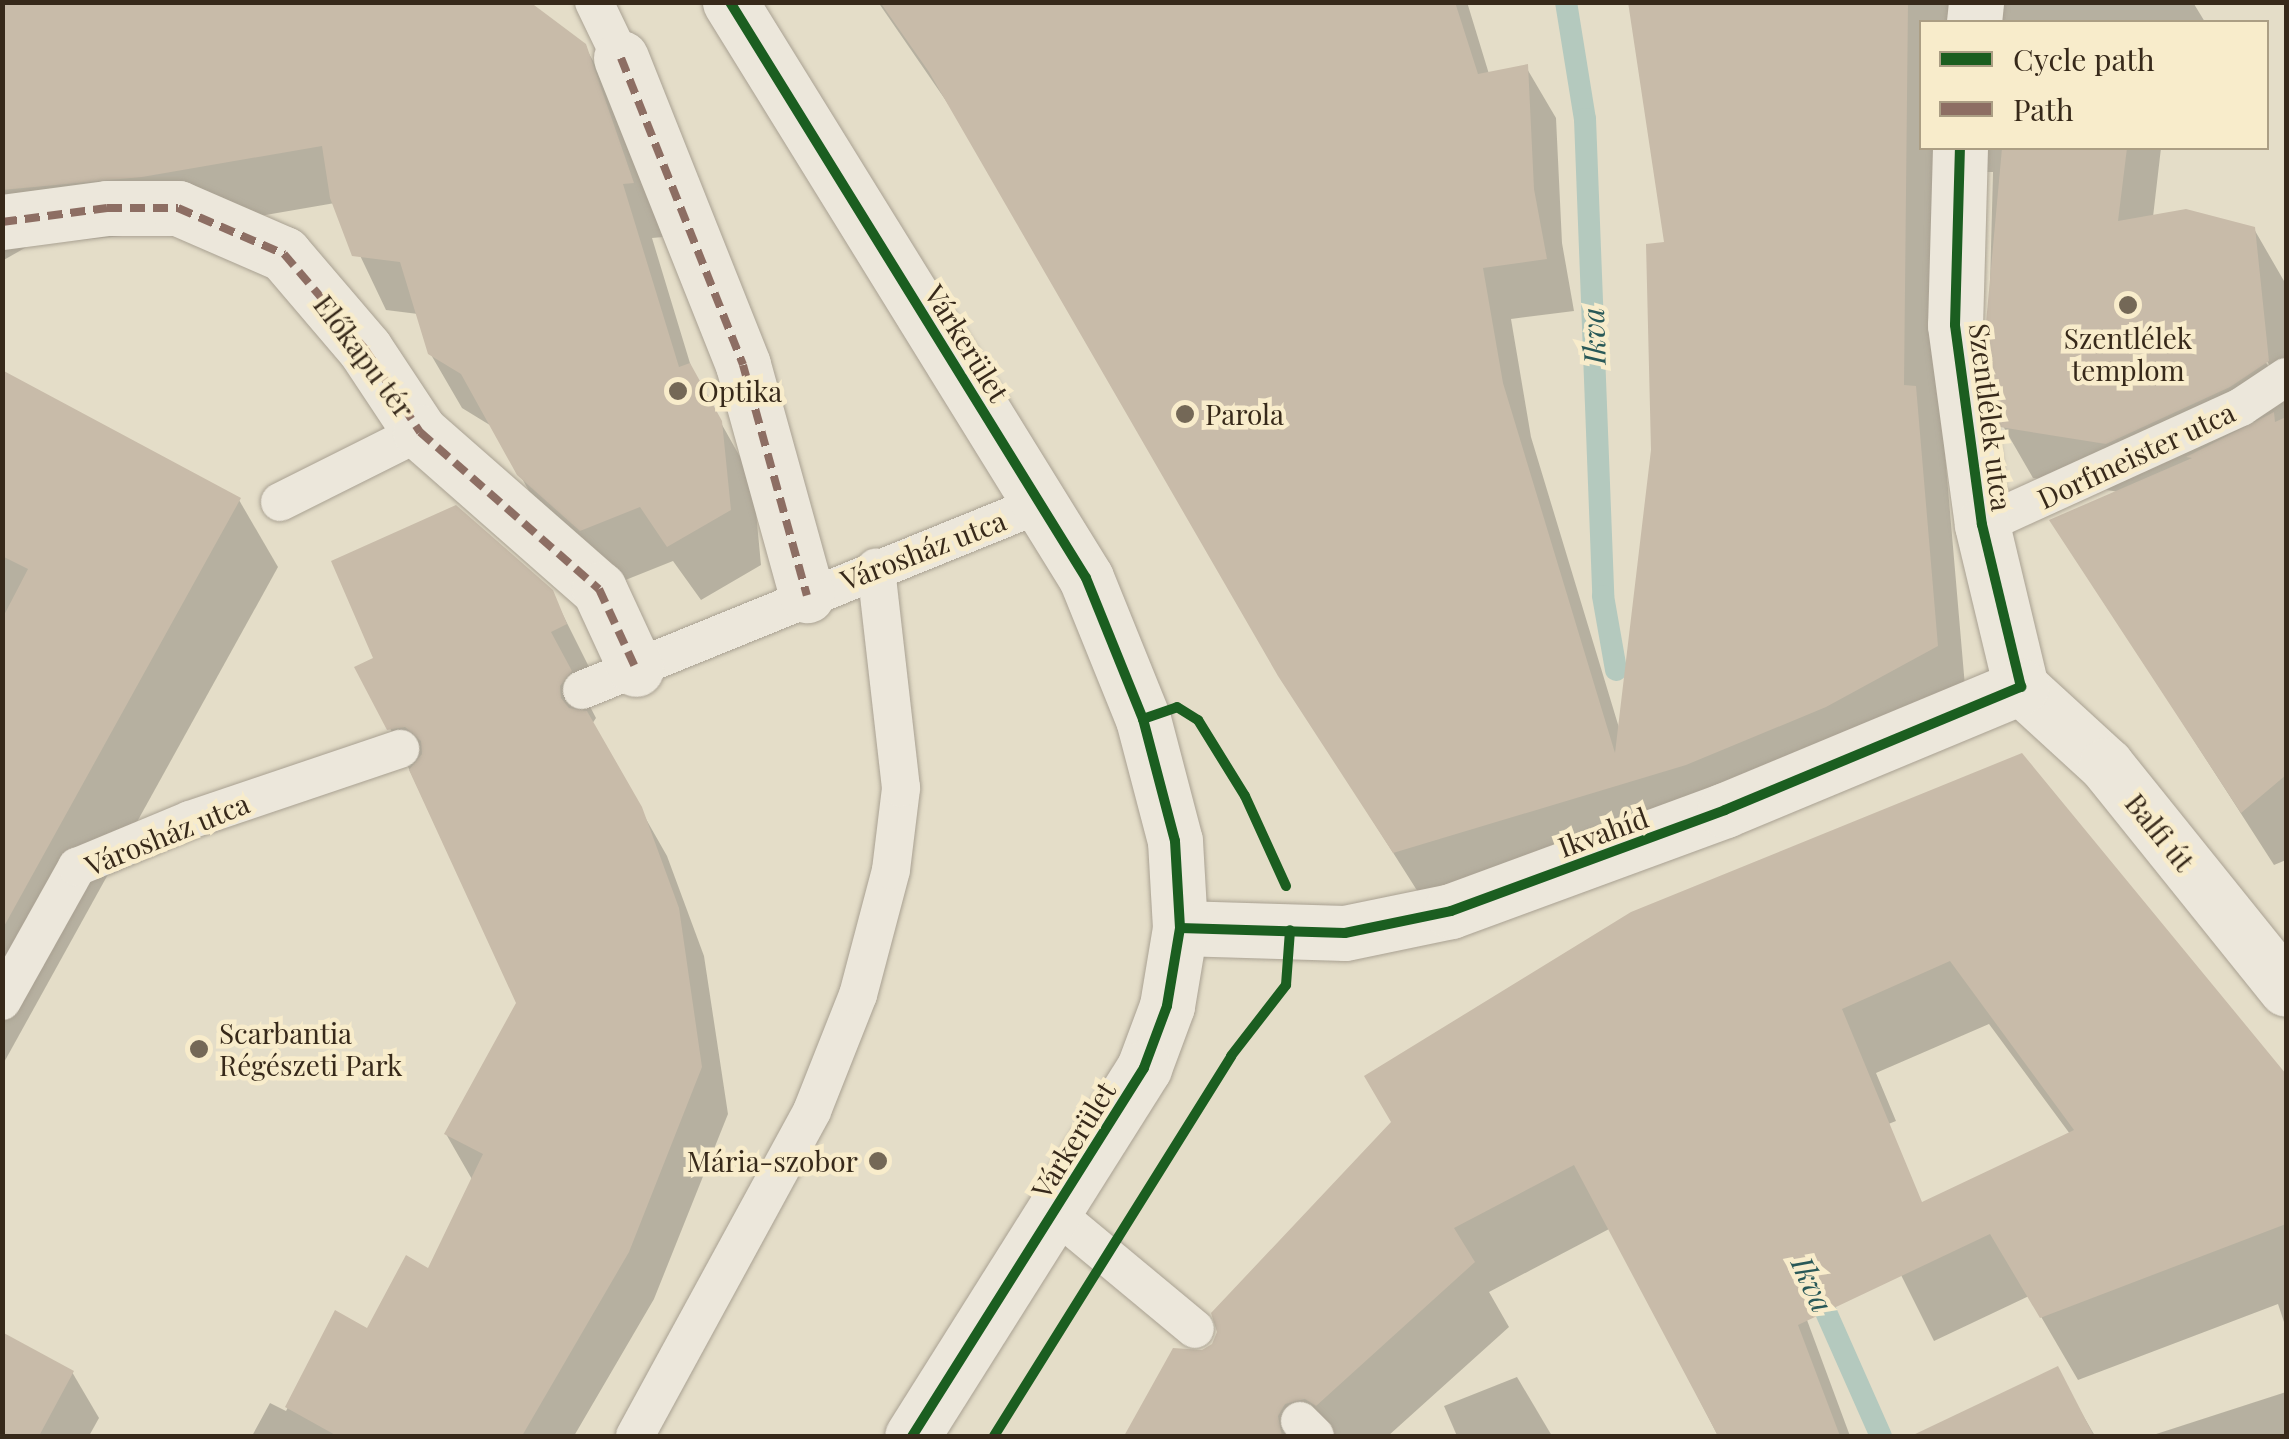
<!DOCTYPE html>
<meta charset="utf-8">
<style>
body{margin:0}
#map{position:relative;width:2289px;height:1439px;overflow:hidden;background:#e4ddc8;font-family:"Playfair Display",serif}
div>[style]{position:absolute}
.shadow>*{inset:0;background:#0003}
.stream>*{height:22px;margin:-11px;padding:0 11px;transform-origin:11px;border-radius:11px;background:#b4c9be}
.building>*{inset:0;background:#c8bba9}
.roads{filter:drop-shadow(0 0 2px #a9a192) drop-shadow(0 0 2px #a9a192)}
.service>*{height:38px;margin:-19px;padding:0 19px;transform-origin:19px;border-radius:19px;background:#ece7db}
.pedestrian>*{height:55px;margin:-27.5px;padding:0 27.5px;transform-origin:27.5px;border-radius:27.5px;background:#ece7db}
.minor>*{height:55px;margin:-27.5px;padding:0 27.5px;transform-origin:27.5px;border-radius:27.5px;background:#ece7db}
.tertiary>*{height:55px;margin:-27.5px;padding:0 27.5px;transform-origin:27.5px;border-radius:27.5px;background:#ece7db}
.quiet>*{height:8px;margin-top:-4px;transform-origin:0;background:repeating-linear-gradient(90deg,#8d6e63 0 15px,transparent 0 23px)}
.cycleway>*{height:10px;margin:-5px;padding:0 5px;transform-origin:5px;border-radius:5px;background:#1b5e20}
.dots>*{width:28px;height:28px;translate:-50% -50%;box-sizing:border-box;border:5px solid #f8eccb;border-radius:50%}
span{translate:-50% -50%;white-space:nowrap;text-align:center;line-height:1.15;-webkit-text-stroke:9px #f8eccb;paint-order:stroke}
.poi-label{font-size:28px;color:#37291a}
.left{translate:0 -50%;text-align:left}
.right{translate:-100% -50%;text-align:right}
.street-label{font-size:28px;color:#37291a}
.water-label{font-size:30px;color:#285857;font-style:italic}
.frame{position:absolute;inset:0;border:5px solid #37291a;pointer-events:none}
.legend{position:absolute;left:1919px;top:20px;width:350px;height:130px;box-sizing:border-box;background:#f8eccb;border:2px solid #ab9e84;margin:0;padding:12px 18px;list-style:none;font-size:30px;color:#37291a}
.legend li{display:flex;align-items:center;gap:20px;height:50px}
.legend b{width:50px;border:2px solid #ab9e84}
</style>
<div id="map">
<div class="shadow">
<div style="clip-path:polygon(2px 2px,584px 45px,616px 101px,663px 237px,652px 238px,693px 373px,753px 480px,761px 565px,701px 600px,673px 561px,613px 585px,551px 530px,493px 427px,462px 408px,430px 353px,418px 314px,386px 310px,335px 203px,174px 231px,30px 245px,2px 261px)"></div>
<div style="clip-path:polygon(878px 2px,1467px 2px,1489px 74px,1526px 67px,1556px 118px,1562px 243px,1574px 311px,1511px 319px,1531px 437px,1620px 731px,1654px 450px,1667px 244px,1631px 2px,2194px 4px,2205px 22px,1922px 22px,1922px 148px,2161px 148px,2153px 217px,2254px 229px,2284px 281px,2286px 387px,2260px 352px,2286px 397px,2286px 860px,2274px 865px,2053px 521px,2119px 492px,2033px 478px,2003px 426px,1989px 323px,1993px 172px,1974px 172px,1936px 349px,1966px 698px,1425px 903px,1284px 681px,962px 124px)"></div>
<div style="clip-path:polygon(2px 373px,239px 500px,278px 567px,2px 1066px)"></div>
<div style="clip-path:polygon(551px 591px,591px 671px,575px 678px,596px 718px,592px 724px,667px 856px,704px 956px,728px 1114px,654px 1299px,574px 1436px,252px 1436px,270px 1403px,286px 1411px,336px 1313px,368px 1331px,429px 1272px,473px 1181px,446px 1134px,518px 1003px,390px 728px)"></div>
<div style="clip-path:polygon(2021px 756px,2286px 1078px,2286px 1328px,2278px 1304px,2078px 1380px,2029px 1296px,1934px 1341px,1877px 1227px,2070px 1134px,1989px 1024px,1876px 1073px,1896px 1121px,1754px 1177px,1850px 1436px,1718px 1436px,1611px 1228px,1489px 1292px,1509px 1327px,1388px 1436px,1126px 1436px,1174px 1351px,1203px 1353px)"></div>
<div style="clip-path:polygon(2px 1335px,72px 1372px,99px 1418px,89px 1436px,2px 1436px)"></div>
<div style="clip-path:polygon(2056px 1369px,2095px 1436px,1964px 1436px,1955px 1418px)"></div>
<div style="clip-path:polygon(1517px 1377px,1552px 1436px,1457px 1436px,1444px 1406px)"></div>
<div style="clip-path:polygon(2286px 1392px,2286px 1436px,2150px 1436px)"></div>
</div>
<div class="stream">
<div style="left:1566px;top:2px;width:119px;rotate:80.8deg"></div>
<div style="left:1585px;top:119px;width:477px;rotate:87.8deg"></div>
<div style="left:1603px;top:596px;width:75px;rotate:80deg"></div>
<div style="left:1814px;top:1285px;width:165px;rotate:66.1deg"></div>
</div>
<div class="building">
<div style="clip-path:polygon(2px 2px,530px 2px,586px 44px,634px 183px,623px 184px,679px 367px,690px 363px,722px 421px,731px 510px,667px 547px,640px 507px,580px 531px,517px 475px,461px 374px,428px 354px,400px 262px,352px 256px,330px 198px,322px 146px,142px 177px,2px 190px)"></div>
<div style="clip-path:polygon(880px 2px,1455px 2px,1478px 74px,1528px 64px,1534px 189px,1547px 259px,1483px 268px,1503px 383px,1615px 753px,1651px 450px,1646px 244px,1664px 242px,1628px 2px,1908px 2px,1904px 385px,1916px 386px,1938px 646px,1826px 707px,1686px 765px,1393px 853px,1278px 676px,929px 72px)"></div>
<div style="clip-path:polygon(2002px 148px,2127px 148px,2118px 221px,2186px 209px,2255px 227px,2269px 361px,2230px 387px,2106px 444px,2000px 427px,1986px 323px)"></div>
<div style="clip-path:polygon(2px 370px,241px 498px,2px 930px,2px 619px,28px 569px,2px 556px)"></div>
<div style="clip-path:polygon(2274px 412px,2275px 422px,2286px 417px,2286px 775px,2241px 813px,2049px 520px,2192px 458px,2186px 457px)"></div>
<div style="clip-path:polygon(456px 505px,553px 590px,567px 624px,551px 632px,572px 671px,560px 686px,561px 698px,569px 708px,587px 711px,642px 807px,679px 908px,702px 1067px,629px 1252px,522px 1436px,337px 1436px,285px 1407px,335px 1310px,367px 1328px,406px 1255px,428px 1268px,483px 1154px,444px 1134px,516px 1003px,409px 770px,422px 754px,421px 741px,405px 727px,387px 730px,354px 667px,373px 658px,331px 561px)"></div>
<div style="clip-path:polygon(evenodd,2022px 753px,2286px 1074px,2286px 1224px,2040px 1318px,1990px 1234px,1798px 1325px,1840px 1436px,1718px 1436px,1574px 1165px,1454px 1228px,1475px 1262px,1316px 1406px,1305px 1399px,1285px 1404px,1278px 1416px,1282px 1436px,1124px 1436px,1173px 1348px,1202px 1350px,1212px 1344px,1217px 1332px,1211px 1313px,1391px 1122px,1364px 1076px,1631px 912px,2022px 753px,1950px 961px,2074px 1130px,1922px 1202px,1842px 1009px,1950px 961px)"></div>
<div style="clip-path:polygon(2px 1332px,74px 1371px,39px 1436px,2px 1436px)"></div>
<div style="clip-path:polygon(2058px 1366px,2094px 1436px,1911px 1436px)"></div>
</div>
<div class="roads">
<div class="service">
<div style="left:594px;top:2px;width:62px;rotate:64.3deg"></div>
<div style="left:280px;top:502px;width:157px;rotate:-26.6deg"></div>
<div style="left:1982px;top:525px;width:285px;rotate:-24.5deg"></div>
<div style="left:2241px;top:407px;width:54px;rotate:-33.7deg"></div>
<div style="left:582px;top:690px;width:497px;rotate:-22.1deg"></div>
<div style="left:2px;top:1001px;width:154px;rotate:-60.8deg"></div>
<div style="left:77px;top:867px;width:122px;rotate:-22.6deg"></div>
<div style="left:190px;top:820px;width:222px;rotate:-18.7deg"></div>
<div style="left:1054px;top:1212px;width:183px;rotate:39.7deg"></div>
<div style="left:1300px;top:1421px;width:21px;rotate:45deg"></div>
<div style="left:635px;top:1436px;width:370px;rotate:-61.4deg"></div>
<div style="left:812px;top:1111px;width:125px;rotate:-68.4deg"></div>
<div style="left:858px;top:995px;width:129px;rotate:-75.2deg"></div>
<div style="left:891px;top:870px;width:83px;rotate:-83deg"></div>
<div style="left:901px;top:788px;width:222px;rotate:-96.5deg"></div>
</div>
<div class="pedestrian">
<div style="left:621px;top:58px;width:330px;rotate:68.3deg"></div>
<div style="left:743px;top:365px;width:239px;rotate:74.5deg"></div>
<div style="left:2px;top:222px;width:106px;rotate:-7.6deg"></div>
<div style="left:107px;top:208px;width:71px"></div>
<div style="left:178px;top:208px;width:116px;rotate:23.5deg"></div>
<div style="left:284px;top:254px;width:125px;rotate:49.5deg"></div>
<div style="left:365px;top:349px;width:100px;rotate:56.5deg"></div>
<div style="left:420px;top:432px;width:238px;rotate:41.3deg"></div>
<div style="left:599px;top:589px;width:88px;rotate:65.2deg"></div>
</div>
<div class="minor">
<div style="left:1974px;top:22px;width:20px;rotate:-84deg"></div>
<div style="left:1960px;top:148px;width:177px;rotate:91.6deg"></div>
<div style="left:1955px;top:325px;width:202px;rotate:82.3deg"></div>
<div style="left:1982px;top:525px;width:167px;rotate:76.5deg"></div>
<div style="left:2021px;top:687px;width:115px;rotate:42.5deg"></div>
<div style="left:2106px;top:765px;width:287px;rotate:51.2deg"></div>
<div style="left:1180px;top:928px;width:165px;rotate:1.7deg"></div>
<div style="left:1345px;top:933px;width:108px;rotate:-11.7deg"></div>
<div style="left:1451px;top:911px;width:292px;rotate:-20.2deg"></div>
<div style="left:1725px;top:810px;width:321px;rotate:-22.6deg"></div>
</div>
<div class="tertiary">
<div style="left:730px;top:2px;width:677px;rotate:58.28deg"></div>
<div style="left:1086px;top:578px;width:152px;rotate:68deg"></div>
<div style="left:1143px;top:719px;width:126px;rotate:75.3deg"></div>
<div style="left:1175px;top:841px;width:87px;rotate:86.7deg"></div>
<div style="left:1180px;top:928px;width:79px;rotate:99.5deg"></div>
<div style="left:1167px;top:1006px;width:66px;rotate:110.4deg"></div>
<div style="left:1144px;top:1068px;width:435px;rotate:122.2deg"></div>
</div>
</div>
<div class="quiet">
<div style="left:621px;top:58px;width:330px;rotate:68.3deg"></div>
<div style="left:743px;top:365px;width:239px;rotate:74.5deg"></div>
<div style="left:2px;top:222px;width:106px;rotate:-7.6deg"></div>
<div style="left:107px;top:208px;width:71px"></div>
<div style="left:178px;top:208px;width:116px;rotate:23.5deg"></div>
<div style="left:284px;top:254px;width:125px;rotate:49.5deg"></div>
<div style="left:365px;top:349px;width:100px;rotate:56.5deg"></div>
<div style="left:420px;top:432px;width:238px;rotate:41.3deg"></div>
<div style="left:599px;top:589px;width:88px;rotate:65.2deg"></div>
</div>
<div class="cycleway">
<div style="left:730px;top:2px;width:677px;rotate:58.28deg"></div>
<div style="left:1086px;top:578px;width:152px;rotate:68deg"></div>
<div style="left:1143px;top:719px;width:126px;rotate:75.3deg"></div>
<div style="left:1175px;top:841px;width:87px;rotate:86.7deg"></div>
<div style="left:1180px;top:928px;width:79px;rotate:99.5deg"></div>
<div style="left:1167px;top:1006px;width:66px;rotate:110.4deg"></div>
<div style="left:1144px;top:1068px;width:435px;rotate:122.2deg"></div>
<div style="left:1143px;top:719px;width:36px;rotate:-19deg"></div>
<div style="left:1177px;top:707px;width:25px;rotate:32deg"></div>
<div style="left:1198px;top:720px;width:89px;rotate:58.3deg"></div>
<div style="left:1245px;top:796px;width:99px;rotate:65.5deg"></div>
<div style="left:1180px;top:928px;width:165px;rotate:1.7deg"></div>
<div style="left:1345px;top:933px;width:108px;rotate:-11.7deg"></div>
<div style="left:1451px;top:911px;width:292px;rotate:-20.2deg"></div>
<div style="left:1725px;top:810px;width:321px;rotate:-22.6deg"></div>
<div style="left:2021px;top:687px;width:167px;rotate:-103.5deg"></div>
<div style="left:1982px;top:525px;width:202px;rotate:-97.7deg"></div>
<div style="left:1955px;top:325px;width:177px;rotate:-88.4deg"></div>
<div style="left:994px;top:1436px;width:448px;rotate:-58deg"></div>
<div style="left:1231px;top:1056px;width:90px;rotate:-52.2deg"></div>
<div style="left:1286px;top:985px;width:55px;rotate:-85.8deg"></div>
</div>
<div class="dots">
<div style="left:2128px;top:305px;background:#746857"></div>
<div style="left:678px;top:391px;background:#746857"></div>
<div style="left:1185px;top:414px;background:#746857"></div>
<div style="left:199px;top:1049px;background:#746857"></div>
<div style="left:878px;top:1161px;background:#746857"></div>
</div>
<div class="poi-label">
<span style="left:2128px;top:354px">Szentlélek<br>templom</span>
<span class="left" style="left:698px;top:391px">Optika</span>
<span class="left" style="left:1205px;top:414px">Parola</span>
<span class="left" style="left:219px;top:1049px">Scarbantia<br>Régészeti Park</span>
<span class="right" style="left:858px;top:1161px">Mária-szobor</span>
</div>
<div class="street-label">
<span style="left:967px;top:343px;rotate:58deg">Várkerület</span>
<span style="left:364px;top:356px;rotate:53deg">Előkapu tér</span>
<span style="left:1991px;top:417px;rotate:83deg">Szentlélek utca</span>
<span style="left:2136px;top:455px;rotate:-25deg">Dorfmeister utca</span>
<span style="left:923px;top:550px;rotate:-21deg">Városház utca</span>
<span style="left:1603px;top:832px;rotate:-20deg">Ikvahíd</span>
<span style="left:2160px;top:832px;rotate:51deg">Balfi út</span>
<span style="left:167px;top:834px;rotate:-22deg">Városház utca</span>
<span style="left:1073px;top:1140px;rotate:-58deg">Várkerület</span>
</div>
<div class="water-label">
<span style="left:1593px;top:336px;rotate:-92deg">Ikva</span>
<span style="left:1813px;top:1284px;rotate:65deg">Ikva</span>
</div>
<div class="frame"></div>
<ul class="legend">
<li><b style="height:12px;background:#1b5e20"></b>Cycle path</li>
<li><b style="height:12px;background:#8d6e63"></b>Path</li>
</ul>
</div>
